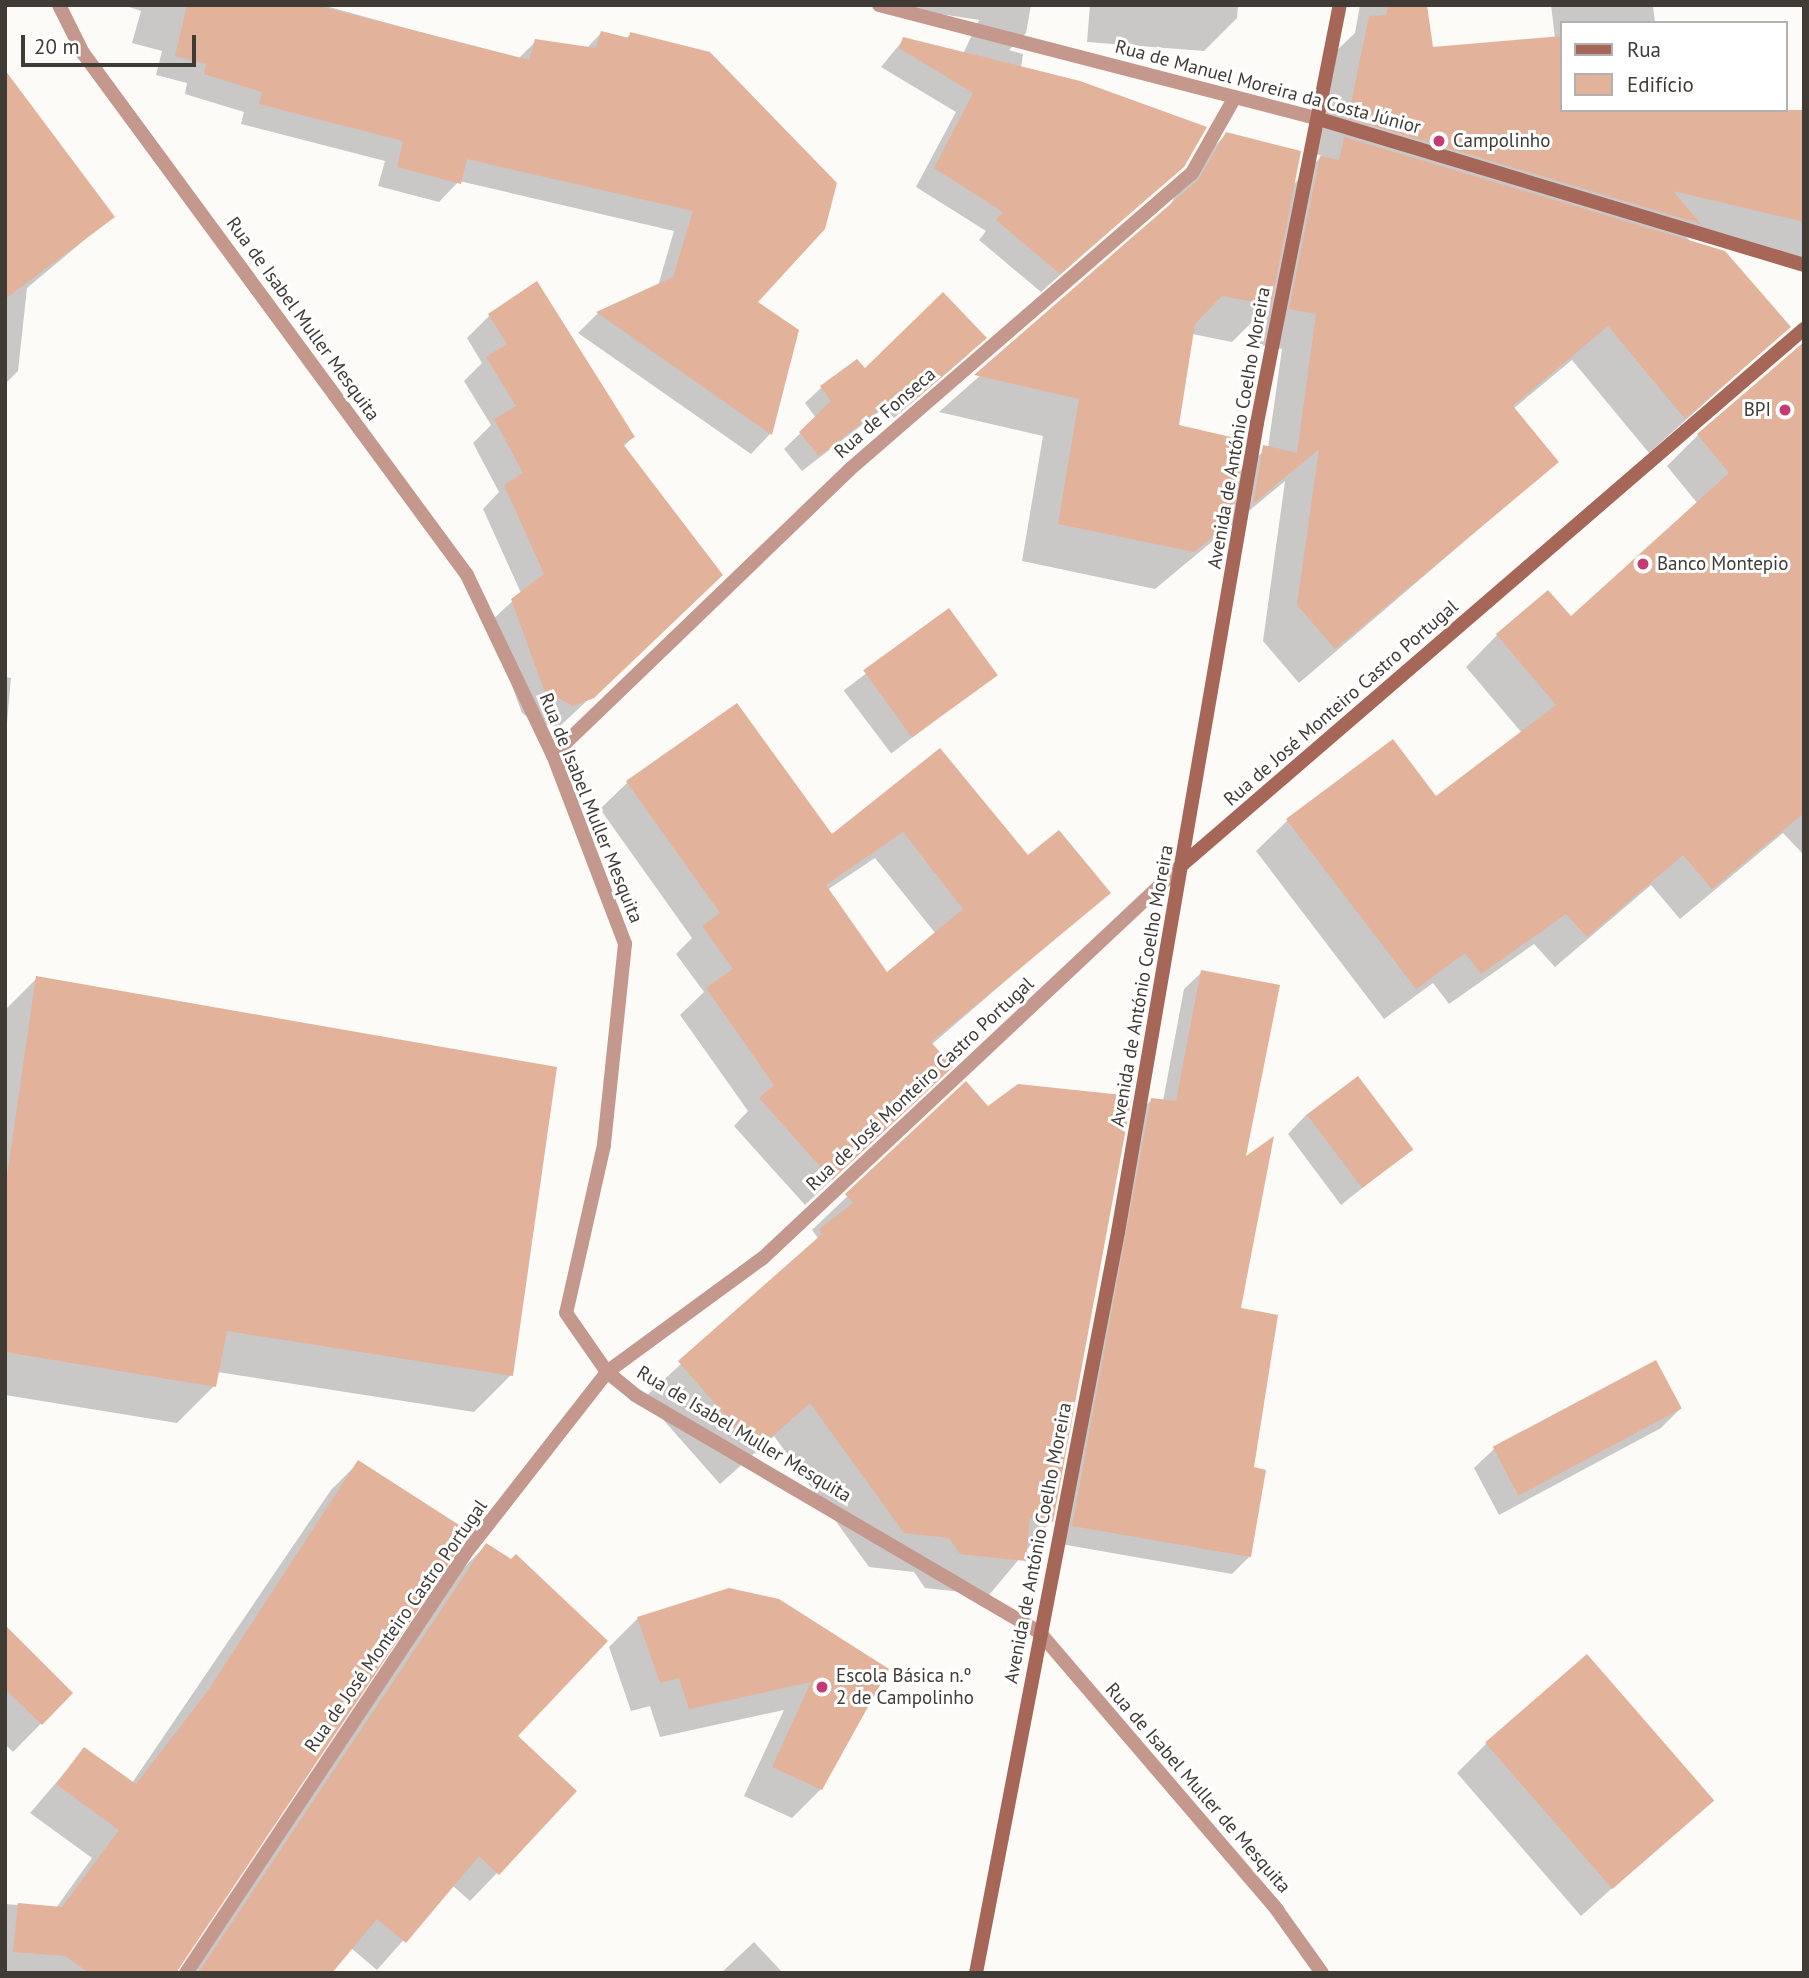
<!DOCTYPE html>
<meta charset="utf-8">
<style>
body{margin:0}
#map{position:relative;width:1809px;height:1978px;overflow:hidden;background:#fdfbf8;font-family:"PT Sans",sans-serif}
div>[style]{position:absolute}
.shadow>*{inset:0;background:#0003;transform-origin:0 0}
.building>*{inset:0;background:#e2b29a;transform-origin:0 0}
.lane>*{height:14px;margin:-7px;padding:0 7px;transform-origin:7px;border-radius:7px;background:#c4988d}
.street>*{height:14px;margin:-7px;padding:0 7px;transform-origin:7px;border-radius:7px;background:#c4988d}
.secondary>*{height:14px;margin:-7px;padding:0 7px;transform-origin:7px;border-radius:7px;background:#a66758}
.dots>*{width:19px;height:19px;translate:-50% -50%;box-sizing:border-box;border:4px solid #fff;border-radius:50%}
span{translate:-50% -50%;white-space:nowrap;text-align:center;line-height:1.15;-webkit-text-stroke:6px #fff;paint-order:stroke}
.street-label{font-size:19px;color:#403b35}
.poi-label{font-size:19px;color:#403b35}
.left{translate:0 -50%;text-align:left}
.right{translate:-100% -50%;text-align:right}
.frame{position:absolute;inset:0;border:7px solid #403b35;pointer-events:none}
.legend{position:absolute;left:1560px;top:21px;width:228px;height:91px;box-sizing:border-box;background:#fff;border:2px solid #b3b1ae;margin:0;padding:9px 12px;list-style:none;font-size:21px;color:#403b35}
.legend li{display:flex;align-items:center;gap:14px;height:35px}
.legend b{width:35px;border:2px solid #b3b1ae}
.scale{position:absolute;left:21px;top:35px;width:175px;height:32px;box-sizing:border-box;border:4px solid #403b35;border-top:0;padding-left:9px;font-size:21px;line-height:24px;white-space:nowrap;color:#403b35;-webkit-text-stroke:5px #fff;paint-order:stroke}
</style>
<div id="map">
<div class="shadow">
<div style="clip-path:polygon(123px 5px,322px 5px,518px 59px,536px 41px,586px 49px,601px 33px,625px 39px,631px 34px,756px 302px,797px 331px,770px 434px,751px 454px,578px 333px,597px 314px,658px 286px,674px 231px,459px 181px,439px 202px,378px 186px,385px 161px,241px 124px,244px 112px,185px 94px,187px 83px,156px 75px,162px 51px,132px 43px,141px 11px)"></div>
<div style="clip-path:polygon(883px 5px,1031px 5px,1026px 33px,1009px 50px,1023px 54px,1021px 68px,1183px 166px,1041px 292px,979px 240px,986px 231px,916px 187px,956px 112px,881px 67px,904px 39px,963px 54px,979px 20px)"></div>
<div style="clip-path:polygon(1090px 5px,1238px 5px,1237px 18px,1204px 51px,1087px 42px)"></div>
<div style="clip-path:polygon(evenodd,1360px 5px,1425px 5px,1431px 49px,1555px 38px,1551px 5px,1653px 5px,1655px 23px,1562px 23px,1562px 110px,1804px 110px,1804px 257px,1797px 264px,1686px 237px,1787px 329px,1649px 453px,1572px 360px,1513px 409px,1557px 462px,1299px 683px,1263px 641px,1285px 481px,1155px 589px,1022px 561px,1043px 436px,939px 412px,1168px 209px,1189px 171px,1227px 134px,1293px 185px,1322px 156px,1313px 153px,1334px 53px,1355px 33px,1360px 5px,1262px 312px,1255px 344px,1282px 349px,1268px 448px,1237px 473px,1177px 426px,1192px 334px,1232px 342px,1262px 312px)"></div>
<div style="clip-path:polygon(5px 122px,112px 217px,27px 288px,18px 371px,5px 384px)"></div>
<div style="clip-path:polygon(489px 316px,633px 437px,623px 447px,698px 597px,560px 726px,539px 725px,522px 713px,489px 623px,521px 593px,483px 509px,499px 492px,473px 443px,491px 425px,464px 381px,482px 363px,467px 338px)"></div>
<div style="clip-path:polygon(969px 354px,894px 418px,884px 408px,802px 471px,784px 449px,816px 418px,805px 403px,822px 387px,865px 371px)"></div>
<div style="clip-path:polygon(1804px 368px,1804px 855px,1783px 833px,1680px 919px,1651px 885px,1555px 967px,1534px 944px,1449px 1004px,1433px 983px,1384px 1019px,1256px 851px,1288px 820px,1436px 798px,1522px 733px,1466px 667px,1497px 635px,1570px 618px,1698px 504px,1667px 466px,1698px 435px)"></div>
<div style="left:949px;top:611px;width:79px;height:132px;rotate:53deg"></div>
<div style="clip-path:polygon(5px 677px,11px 678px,5px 745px)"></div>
<div style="clip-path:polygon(evenodd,737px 705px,831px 836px,940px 750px,1027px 858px,1109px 892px,931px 1045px,924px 1093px,805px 1205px,734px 1126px,748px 1111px,680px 1015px,704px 992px,676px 954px,692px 938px,600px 809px,627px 783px,737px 705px,875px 858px,936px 934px,886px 975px,827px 890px,875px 858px)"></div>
<div style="clip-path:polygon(1202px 972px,1244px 1160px,1239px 1310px,1252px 1468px,1250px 1556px,1232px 1574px,1055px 1543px,1134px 1118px,1151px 1100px,1163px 1101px,1184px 989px)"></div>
<div style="clip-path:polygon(37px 978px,511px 1375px,474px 1412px,217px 1372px,214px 1386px,177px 1423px,5px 1395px,5px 1010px)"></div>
<div style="clip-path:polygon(965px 1084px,1051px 1521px,989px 1595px,925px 1588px,914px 1572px,869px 1567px,774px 1436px,720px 1484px,644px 1398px,818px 1238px,812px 1230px)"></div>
<div style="clip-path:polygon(1307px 1114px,1410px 1150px,1341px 1205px,1288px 1134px)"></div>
<div style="clip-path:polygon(1680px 1409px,1661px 1428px,1499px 1515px,1474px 1468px,1494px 1449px)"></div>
<div style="clip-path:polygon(359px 1462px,177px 1973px,5px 1973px,5px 1904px,56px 1908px,92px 1858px,30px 1813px,85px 1749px,132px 1783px,331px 1490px)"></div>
<div style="clip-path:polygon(486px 1545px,516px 1736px,497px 1873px,470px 1901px,452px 1885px,377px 1970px,351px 1948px,278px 1973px,190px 1973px,459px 1573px)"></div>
<div style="clip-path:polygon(638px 1618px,887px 1669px,821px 1789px,792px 1818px,744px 1796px,784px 1710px,660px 1737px,650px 1706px,631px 1711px,609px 1647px)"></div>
<div style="clip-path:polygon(5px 1630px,71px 1693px,13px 1752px,5px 1744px)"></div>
<div style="clip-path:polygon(1486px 1744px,1711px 1800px,1581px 1916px,1457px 1773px)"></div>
<div style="clip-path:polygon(754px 1942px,783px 1973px,721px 1973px)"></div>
</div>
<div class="building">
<div style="clip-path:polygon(187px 5px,315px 5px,529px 60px,535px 39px,596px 48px,601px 31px,629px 38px,630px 32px,710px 52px,837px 183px,825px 229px,758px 302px,799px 330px,772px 435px,596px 312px,673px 277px,693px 211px,467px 159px,461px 184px,397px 167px,403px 141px,259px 104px,262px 92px,204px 74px,206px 64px,175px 56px)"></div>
<div style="clip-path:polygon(1388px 5px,1427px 5px,1433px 47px,1562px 36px,1562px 110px,1804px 110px,1804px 222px,1673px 191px,1701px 224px,1348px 118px,1369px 16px,1386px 15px)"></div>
<div style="clip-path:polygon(903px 37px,1080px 81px,1207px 127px,1184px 167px,1060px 274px,996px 220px,1003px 212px,934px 168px,973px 93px,899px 48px)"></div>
<div style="clip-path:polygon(5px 70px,115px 217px,5px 299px)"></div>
<div style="clip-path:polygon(1226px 132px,1301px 151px,1271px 305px,1222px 296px,1195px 324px,1179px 425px,1244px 440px,1230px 523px,1194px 552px,1058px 524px,1079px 399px,974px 375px,1198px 180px)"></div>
<div style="clip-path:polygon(1344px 137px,1725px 251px,1791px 327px,1685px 419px,1608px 326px,1513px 406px,1559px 462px,1335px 649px,1297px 605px,1319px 449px,1253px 504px,1263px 445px,1297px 453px,1316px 314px,1289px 309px,1320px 156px,1339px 160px)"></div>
<div style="clip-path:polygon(537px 281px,635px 437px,623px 444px,723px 575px,594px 698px,573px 706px,544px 690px,511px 599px,544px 574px,504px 485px,523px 473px,494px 419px,516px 406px,486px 357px,507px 344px,488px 314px)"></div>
<div style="clip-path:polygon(943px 292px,987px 338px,911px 403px,901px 393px,819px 456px,799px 432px,831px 401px,820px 386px,857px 359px,865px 368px)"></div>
<div style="clip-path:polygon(1804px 342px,1804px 813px,1712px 889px,1683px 855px,1587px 937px,1566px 914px,1481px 974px,1465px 953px,1416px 989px,1286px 819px,1393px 739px,1436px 796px,1556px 705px,1496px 634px,1548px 590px,1571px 616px,1729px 473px,1697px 434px)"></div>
<div style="left:949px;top:608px;width:83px;height:106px;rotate:54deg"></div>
<div style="clip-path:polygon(evenodd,737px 703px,832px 834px,940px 748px,1028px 855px,1059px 830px,1111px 893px,931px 1042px,953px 1067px,832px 1180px,759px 1098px,774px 1085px,706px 988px,733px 969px,702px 926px,720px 913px,626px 781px,737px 703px,903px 832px,963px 909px,887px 972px,826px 885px,903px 832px)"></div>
<div style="clip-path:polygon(1201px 970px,1280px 985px,1246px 1156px,1274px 1136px,1241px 1308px,1278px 1315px,1254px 1467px,1266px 1470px,1251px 1557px,1072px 1526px,1151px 1098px,1176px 1101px)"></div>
<div style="clip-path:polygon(36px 976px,557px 1067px,513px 1376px,227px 1331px,216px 1387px,5px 1352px,5px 1190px)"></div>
<div style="left:1358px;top:1076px;width:92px;height:64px;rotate:53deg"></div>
<div style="clip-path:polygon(966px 1081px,988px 1106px,1018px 1084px,1132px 1096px,1053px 1522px,1030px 1518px,1026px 1561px,960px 1554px,949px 1538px,904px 1533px,810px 1403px,756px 1451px,678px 1361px,822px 1234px,819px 1229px,853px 1203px,845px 1194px)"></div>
<div style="left:1656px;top:1360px;width:55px;height:185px;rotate:62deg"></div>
<div style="clip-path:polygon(358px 1460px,470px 1532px,176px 1973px,89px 1973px,65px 1956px,13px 1952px,18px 1903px,62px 1907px,119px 1830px,56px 1784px,84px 1747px,136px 1784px,207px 1692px)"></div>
<div style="clip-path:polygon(486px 1543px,511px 1559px,516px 1554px,608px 1641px,518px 1736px,577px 1791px,499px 1875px,479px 1856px,406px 1943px,377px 1919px,332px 1973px,198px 1973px)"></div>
<div style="clip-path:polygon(729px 1588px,779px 1599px,889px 1669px,822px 1790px,772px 1767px,811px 1682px,689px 1709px,679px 1678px,660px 1683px,637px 1617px)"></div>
<div style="clip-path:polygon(5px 1625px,73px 1693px,42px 1725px,5px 1689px)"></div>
<div style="left:1587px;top:1654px;width:194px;height:135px;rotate:49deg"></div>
</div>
<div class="lane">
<div style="left:553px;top:755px;width:411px;rotate:-43.9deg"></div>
<div style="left:849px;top:470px;width:454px;rotate:-40.9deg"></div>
<div style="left:1192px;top:173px;width:87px;rotate:-60.5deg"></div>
</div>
<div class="street">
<div style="left:59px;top:5px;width:54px;rotate:63.4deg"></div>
<div style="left:83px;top:53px;width:648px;rotate:53.66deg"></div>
<div style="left:467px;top:575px;width:199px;rotate:64.5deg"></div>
<div style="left:553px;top:755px;width:202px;rotate:69.1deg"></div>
<div style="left:625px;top:944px;width:202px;rotate:96deg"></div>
<div style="left:604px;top:1145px;width:172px;rotate:102.7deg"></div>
<div style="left:566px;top:1313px;width:72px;rotate:55.2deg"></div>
<div style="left:607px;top:1372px;width:36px;rotate:39deg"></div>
<div style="left:635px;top:1395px;width:470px;rotate:30.4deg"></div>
<div style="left:1040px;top:1633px;width:365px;rotate:49.4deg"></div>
<div style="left:1277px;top:1910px;width:77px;rotate:54.5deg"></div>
<div style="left:879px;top:5px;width:455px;rotate:14.5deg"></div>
<div style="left:186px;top:1973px;width:503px;rotate:-56.34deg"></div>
<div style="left:465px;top:1554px;width:231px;rotate:-52deg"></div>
<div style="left:607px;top:1372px;width:193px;rotate:-36.2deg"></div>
<div style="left:763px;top:1258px;width:576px;rotate:-43.17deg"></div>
</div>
<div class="secondary">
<div style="left:1319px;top:119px;width:506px;rotate:16.75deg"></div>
<div style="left:1183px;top:864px;width:820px;rotate:-40.75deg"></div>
<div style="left:976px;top:1973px;width:754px;rotate:-79.15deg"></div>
<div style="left:1118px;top:1232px;width:821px;rotate:-80.25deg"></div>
<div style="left:1257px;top:423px;width:426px;rotate:-78.8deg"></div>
</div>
<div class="dots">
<div style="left:1439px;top:141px;background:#c43a73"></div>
<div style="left:1785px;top:410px;background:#c43a73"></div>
<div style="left:1643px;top:564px;background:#c43a73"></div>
<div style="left:822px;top:1687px;background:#c43a73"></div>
</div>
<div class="street-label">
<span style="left:1268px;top:87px;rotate:15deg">Rua de Manuel Moreira da Costa Júnior</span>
<span style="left:303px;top:319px;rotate:54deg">Rua de Isabel Muller Mesquita</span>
<span style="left:885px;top:413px;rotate:-41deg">Rua de Fonseca</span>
<span style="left:1239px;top:428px;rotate:-80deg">Avenida de António Coelho Moreira</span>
<span style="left:1341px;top:703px;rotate:-41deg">Rua de José Monteiro Castro Portugal</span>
<span style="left:591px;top:808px;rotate:68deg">Rua de Isabel Muller Mesquita</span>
<span style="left:1142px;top:986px;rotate:-80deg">Avenida de António Coelho Moreira</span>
<span style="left:920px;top:1084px;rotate:-43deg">Rua de José Monteiro Castro Portugal</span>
<span style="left:744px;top:1434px;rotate:31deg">Rua de Isabel Muller Mesquita</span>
<span style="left:1038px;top:1543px;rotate:-79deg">Avenida de António Coelho Moreira</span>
<span style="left:396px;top:1626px;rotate:-55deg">Rua de José Monteiro Castro Portugal</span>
<span style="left:1198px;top:1788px;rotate:49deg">Rua de Isabel Muller de Mesquita</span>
</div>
<div class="poi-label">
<span class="left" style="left:1453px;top:141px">Campolinho</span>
<span class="right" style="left:1771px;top:410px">BPI</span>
<span class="left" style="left:1657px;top:564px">Banco Montepio</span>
<span class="left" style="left:836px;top:1687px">Escola Básica n.º<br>2 de Campolinho</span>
</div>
<div class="frame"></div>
<ul class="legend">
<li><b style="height:9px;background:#a66758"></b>Rua</li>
<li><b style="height:19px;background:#e2b29a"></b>Edifício</li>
</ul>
<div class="scale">20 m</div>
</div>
